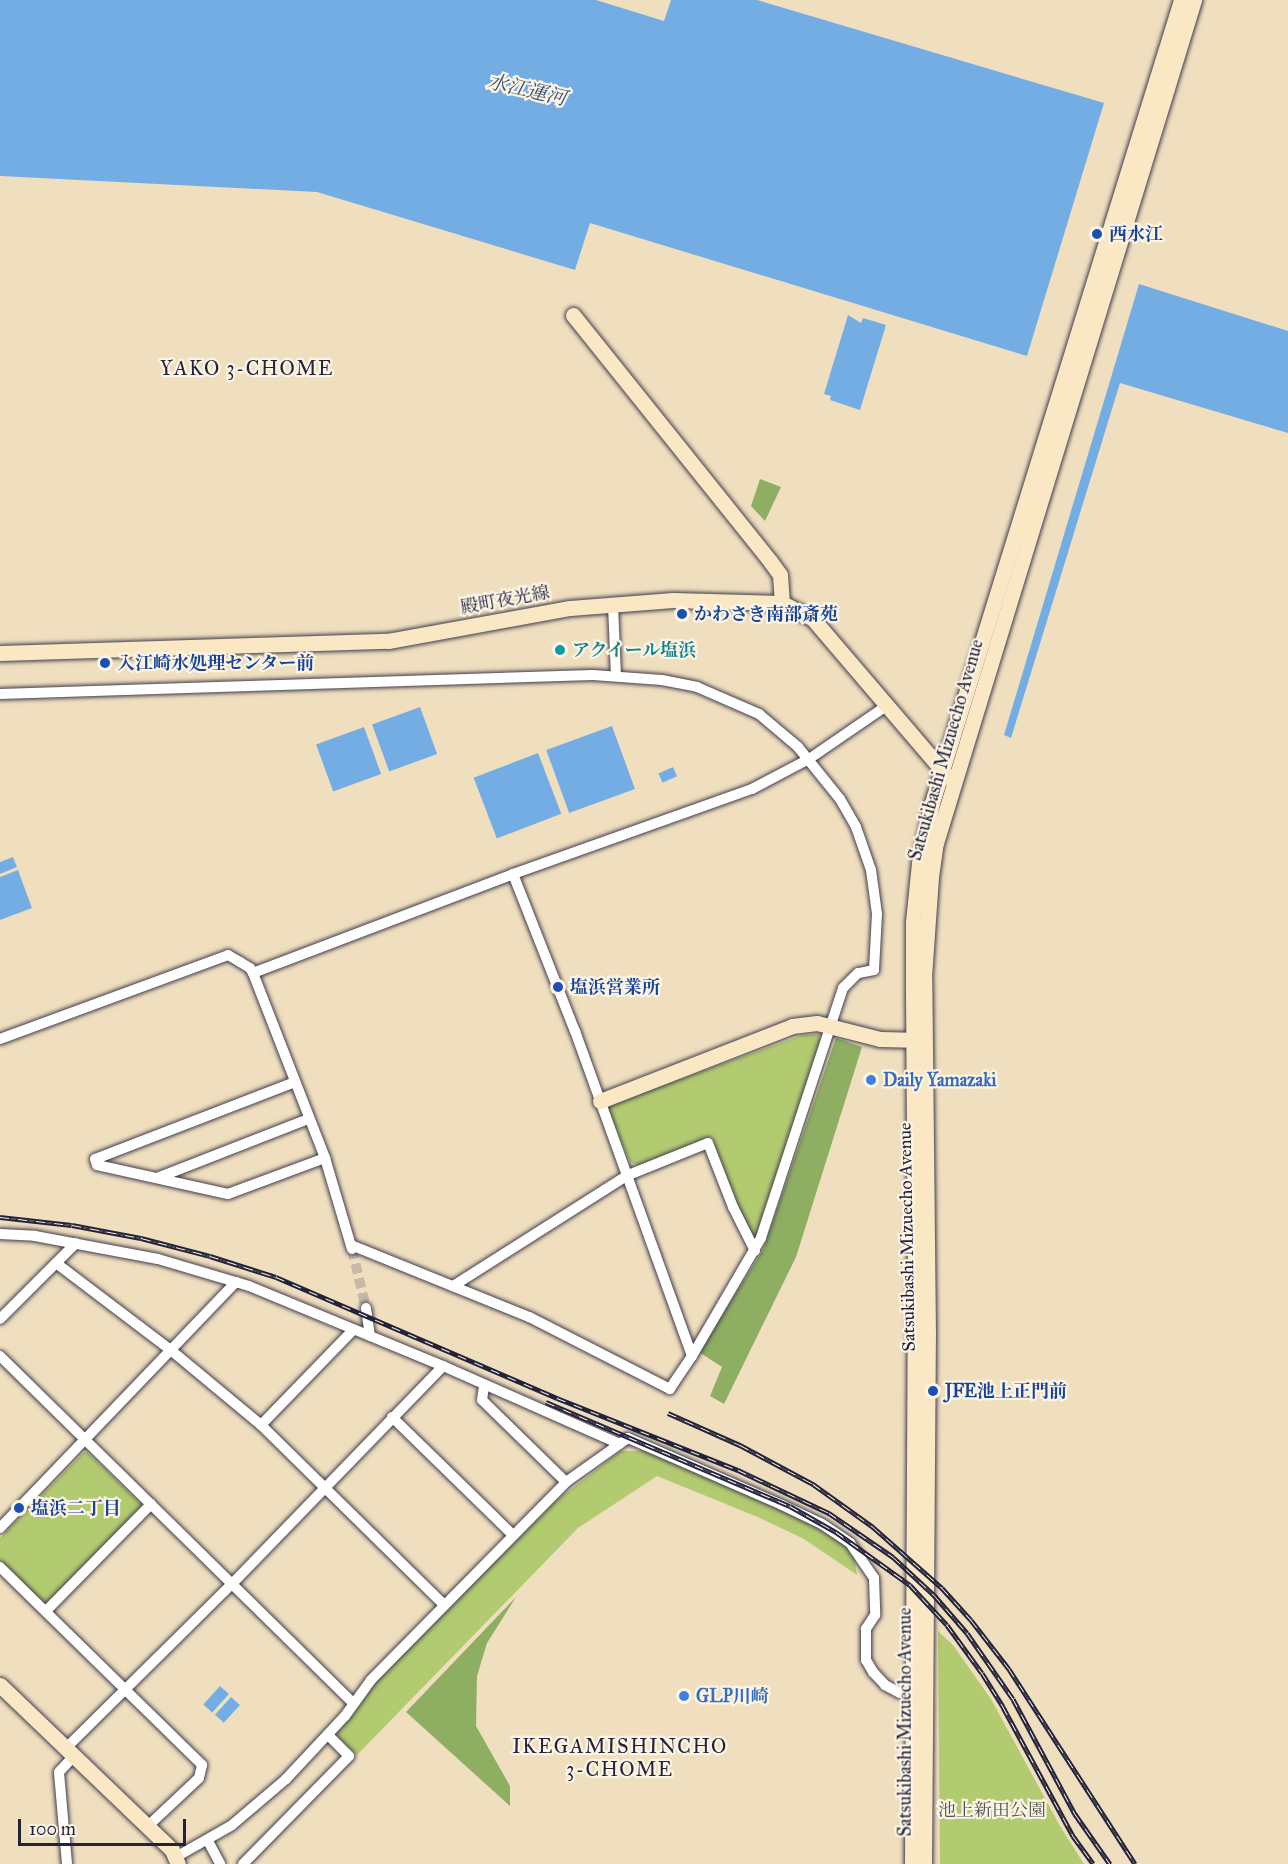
<!DOCTYPE html>
<meta charset="utf-8">
<style>
body{margin:0}
#map{position:relative;width:1288px;height:1864px;overflow:hidden;background:#f0dfbf;font-family:"IM FELL Great Primer","Noto Serif JP",serif}
div>[style]{position:absolute}
.green>*{inset:0;background:#b3cb70}
.forest>*{inset:0;background:#8eaf62}
.water>*{inset:0;background:#74ade4;transform-origin:0 0}
.street-tunnel>*{height:10px;margin-top:-5px;transform-origin:0;background:repeating-linear-gradient(90deg,#c7b9a5 0 10px,transparent 0 15px)}
.roads{filter:drop-shadow(0 0 2px #413e4f) drop-shadow(0 0 2px #413e4f)}
.street>*{height:10px;margin:-5px;padding:0 5px;transform-origin:5px;border-radius:5px;background:#fff}
.secondary>*{height:15px;margin:-7.5px;padding:0 7.5px;transform-origin:7.5px;border-radius:7.5px;background:#fae7c3}
.rail>*{height:5px;margin-top:-2.5px;transform-origin:0;background:repeating-linear-gradient(90deg,#fcf5e5 0 9px,#22223b 0 18px);box-sizing:border-box;border-block:2px solid #22223b}
.dots>*{width:16px;height:16px;translate:-50% -50%;box-sizing:border-box;border:3px solid #fcf5e5;border-radius:50%}
span{translate:-50% -50%;white-space:nowrap;text-align:center;line-height:1.15;-webkit-text-stroke:4.5px #fcf5e5;paint-order:stroke}
.transit-label{font-size:18px;color:#164399;font-weight:700}
.left{translate:0 -50%;text-align:left}
.street-label{font-size:18px;color:#22223b}
.culture-label{font-size:18px;color:#0d838f;font-weight:700}
.shop-label{font-size:18px;color:#366cbe;font-weight:700}
.park-label{font-size:18px;color:#4e554b}
.water-label{font-size:20px;color:#3f5376;font-style:italic}
.neighbourhood-label{font-size:20px;color:#22223b;letter-spacing:1.5px}
.scale{position:absolute;left:18px;top:1819px;width:168px;height:27px;box-sizing:border-box;border:3px solid #22223b;border-top:0;padding-left:8px;font-size:18px;line-height:21px;white-space:nowrap;color:#22223b;-webkit-text-stroke:4px #fcf5e5;paint-order:stroke}
</style>
<div id="map">
<div class="green">
<div style="clip-path:polygon(818px 1034px,821px 1040px,757px 1235px,749px 1234px,712px 1137px,638px 1165px,630px 1162px,608px 1108px,612px 1104px,803px 1035px)"></div>
<div style="clip-path:polygon(621px 1451px,645px 1451px,778px 1506px,853px 1549px,857px 1575px,804px 1539px,760px 1518px,657px 1476px,578px 1528px,357px 1755px,337px 1736px,337px 1731px,375px 1682px,553px 1503px)"></div>
<div style="clip-path:polygon(87px 1452px,141px 1504px,141px 1509px,50px 1604px,44px 1604px,0 1561px,0 1538px,83px 1453px)"></div>
<div style="clip-path:polygon(938px 1631px,953px 1645px,991px 1699px,1060px 1826px,1084px 1864px,940px 1864px)"></div>
</div>
<div class="forest">
<div style="clip-path:polygon(760px 479px,781px 487px,765px 521px,751px 506px)"></div>
<div style="clip-path:polygon(836px 1038px,862px 1047px,796px 1257px,724px 1404px,710px 1396px,722px 1367px,699px 1352px,763px 1250px)"></div>
<div style="clip-path:polygon(516px 1597px,487px 1643px,477px 1676px,476px 1726px,510px 1786px,510px 1806px,406px 1712px)"></div>
</div>
<div class="water">
<div style="clip-path:polygon(0 0,596px 0,664px 21px,671px 0,757px 0,1104px 103px,1027px 356px,590px 223px,575px 270px,317px 192px,0 176px)"></div>
<div style="clip-path:polygon(1139px 284px,1288px 331px,1288px 433px,1120px 383px,1011px 738px,1004px 735px)"></div>
<div style="clip-path:polygon(848px 315px,861px 323px,863px 318px,886px 325px,860px 410px,830px 400px,831px 396px,824px 394px)"></div>
<div style="left:420px;top:707px;width:50px;height:51px;rotate:70deg"></div>
<div style="left:612px;top:726px;width:67px;height:70px;rotate:70deg"></div>
<div style="left:364px;top:727px;width:50px;height:51px;rotate:70deg"></div>
<div style="left:538px;top:753px;width:65px;height:69px;rotate:69deg"></div>
<div style="left:673px;top:767px;width:10px;height:16px;rotate:66deg"></div>
<div style="clip-path:polygon(13px 857px,17px 867px,0 874px,0 862px)"></div>
<div style="clip-path:polygon(18px 870px,32px 908px,0 920px,0 877px)"></div>
<div style="left:220px;top:1686px;width:12px;height:25px;rotate:42deg"></div>
<div style="left:231px;top:1697px;width:12px;height:24px;rotate:42deg"></div>
</div>
<div class="street-tunnel">
<div style="left:352px;top:1249px;width:61px;rotate:76.7deg"></div>
</div>
<div class="roads">
<div class="street">
<div style="left:613px;top:605px;width:71px;rotate:87.6deg"></div>
<div style="left:0;top:694px;width:593px;rotate:-1.84deg"></div>
<div style="left:593px;top:675px;width:69px;rotate:4.1deg"></div>
<div style="left:662px;top:680px;width:36px;rotate:11deg"></div>
<div style="left:697px;top:687px;width:68px;rotate:23.5deg"></div>
<div style="left:759px;top:714px;width:51px;rotate:40.2deg"></div>
<div style="left:798px;top:747px;width:67px;rotate:51.1deg"></div>
<div style="left:840px;top:799px;width:32px;rotate:60deg"></div>
<div style="left:856px;top:827px;width:46px;rotate:70.8deg"></div>
<div style="left:871px;top:870px;width:44px;rotate:82.2deg"></div>
<div style="left:877px;top:914px;width:56px;rotate:93.1deg"></div>
<div style="left:874px;top:970px;width:16px;rotate:169deg"></div>
<div style="left:858px;top:973px;width:21px;rotate:135deg"></div>
<div style="left:843px;top:988px;width:263px;rotate:108.2deg"></div>
<div style="left:761px;top:1238px;width:137px;rotate:120.3deg"></div>
<div style="left:692px;top:1356px;width:40px;rotate:124deg"></div>
<div style="left:670px;top:1389px;width:158px;rotate:-152.9deg"></div>
<div style="left:529px;top:1317px;width:192px;rotate:-158deg"></div>
<div style="left:513px;top:874px;width:169px;rotate:68.5deg"></div>
<div style="left:575px;top:1031px;width:345px;rotate:70.2deg"></div>
<div style="left:253px;top:973px;width:278px;rotate:-20.8deg"></div>
<div style="left:513px;top:874px;width:254px;rotate:-19.6deg"></div>
<div style="left:752px;top:789px;width:64px;rotate:-27.8deg"></div>
<div style="left:809px;top:759px;width:93px;rotate:-34.5deg"></div>
<div style="left:0;top:1039px;width:243px;rotate:-20.2deg"></div>
<div style="left:228px;top:955px;width:14px;rotate:30deg"></div>
<div style="left:240px;top:962px;width:12px;rotate:31deg"></div>
<div style="left:250px;top:968px;width:6px;rotate:59deg"></div>
<div style="left:253px;top:973px;width:199px;rotate:68.7deg"></div>
<div style="left:325px;top:1158px;width:95px;rotate:73.5deg"></div>
<div style="left:295px;top:1082px;width:214px;rotate:158.9deg"></div>
<div style="left:95px;top:1159px;width:6px;rotate:72deg"></div>
<div style="left:97px;top:1165px;width:134px;rotate:12.5deg"></div>
<div style="left:228px;top:1194px;width:103px;rotate:-20.4deg"></div>
<div style="left:157px;top:1178px;width:162px;rotate:-21.3deg"></div>
<div style="left:0;top:1234px;width:35px;rotate:3deg"></div>
<div style="left:35px;top:1236px;width:125px;rotate:10.6deg"></div>
<div style="left:158px;top:1259px;width:95px;rotate:16.5deg"></div>
<div style="left:249px;top:1286px;width:210px;rotate:22.4deg"></div>
<div style="left:443px;top:1366px;width:193px;rotate:23.8deg"></div>
<div style="left:56px;top:1263px;width:146px;rotate:37.2deg"></div>
<div style="left:172px;top:1351px;width:116px;rotate:39.7deg"></div>
<div style="left:261px;top:1425px;width:257px;rotate:44.5deg"></div>
<div style="left:453px;top:1286px;width:205px;rotate:-32.4deg"></div>
<div style="left:626px;top:1176px;width:88px;rotate:-21.9deg"></div>
<div style="left:708px;top:1143px;width:69px;rotate:68.7deg"></div>
<div style="left:733px;top:1207px;width:49px;rotate:63.4deg"></div>
<div style="left:366px;top:1308px;width:28px;rotate:82deg"></div>
<div style="left:0;top:1319px;width:107px;rotate:-45deg"></div>
<div style="left:0;top:1356px;width:495px;rotate:44.5deg"></div>
<div style="left:484px;top:1386px;width:14px;rotate:98deg"></div>
<div style="left:482px;top:1400px;width:117px;rotate:44.3deg"></div>
<div style="left:392px;top:1417px;width:169px;rotate:44.3deg"></div>
<div style="left:261px;top:1425px;width:132px;rotate:-45.9deg"></div>
<div style="left:0;top:1528px;width:341px;rotate:-46.2deg"></div>
<div style="left:0;top:1567px;width:283px;rotate:44.4deg"></div>
<div style="left:202px;top:1765px;width:13px;rotate:103deg"></div>
<div style="left:199px;top:1778px;width:71px;rotate:136.7deg"></div>
<div style="left:46px;top:1611px;width:150px;rotate:-45.5deg"></div>
<div style="left:65px;top:1749px;width:235px;rotate:-44.7deg"></div>
<div style="left:232px;top:1584px;width:303px;rotate:-45.9deg"></div>
<div style="left:208px;top:1841px;width:26px;rotate:62deg"></div>
<div style="left:176px;top:1857px;width:64px;rotate:-29.7deg"></div>
<div style="left:232px;top:1825px;width:71px;rotate:-40.4deg"></div>
<div style="left:286px;top:1779px;width:86px;rotate:-46.9deg"></div>
<div style="left:345px;top:1716px;width:44px;rotate:-54.2deg"></div>
<div style="left:371px;top:1680px;width:278px;rotate:-45.4deg"></div>
<div style="left:566px;top:1482px;width:76px;rotate:-35.4deg"></div>
<div style="left:628px;top:1438px;width:168px;rotate:23.5deg"></div>
<div style="left:782px;top:1505px;width:44px;rotate:25.4deg"></div>
<div style="left:822px;top:1524px;width:34px;rotate:34deg"></div>
<div style="left:850px;top:1543px;width:42px;rotate:55.6deg"></div>
<div style="left:874px;top:1578px;width:37px;rotate:88deg"></div>
<div style="left:875px;top:1615px;width:17px;rotate:123deg"></div>
<div style="left:866px;top:1629px;width:31px;rotate:90deg"></div>
<div style="left:866px;top:1660px;width:14px;rotate:60deg"></div>
<div style="left:873px;top:1672px;width:18px;rotate:47deg"></div>
<div style="left:885px;top:1685px;width:17px;rotate:28deg"></div>
<div style="left:900px;top:1693px;width:19px"></div>
<div style="left:67px;top:1864px;width:92px;rotate:-95deg"></div>
<div style="left:59px;top:1772px;width:21px;rotate:-47deg"></div>
<div style="left:243px;top:1864px;width:151px;rotate:-45.5deg"></div>
<div style="left:349px;top:1756px;width:30px;rotate:-135deg"></div>
</div>
<div class="secondary">
<div style="left:573px;top:315px;width:315px;rotate:51.3deg"></div>
<div style="left:770px;top:561px;width:17px;rotate:54deg"></div>
<div style="left:780px;top:575px;width:28px;rotate:86deg"></div>
<div style="left:0;top:653px;width:388px;rotate:-1.8deg"></div>
<div style="left:388px;top:641px;width:185px;rotate:-10.3deg"></div>
<div style="left:570px;top:608px;width:103px;rotate:-4.4deg"></div>
<div style="left:673px;top:600px;width:109px;rotate:1.6deg"></div>
<div style="left:782px;top:603px;width:35px;rotate:27deg"></div>
<div style="left:813px;top:619px;width:208px;rotate:49.5deg"></div>
<div style="left:600px;top:1101px;width:206px;rotate:-21.3deg"></div>
<div style="left:792px;top:1026px;width:25px;rotate:-7deg"></div>
<div style="left:817px;top:1023px;width:65px;rotate:14.3deg"></div>
<div style="left:880px;top:1039px;width:42px;rotate:1.4deg"></div>
<div style="left:0;top:1685px;width:238px;rotate:43.8deg"></div>
<div style="left:172px;top:1850px;width:15px;rotate:67deg"></div>
<div style="left:912px;top:1864px;width:586px;rotate:-89.71deg"></div>
<div style="left:915px;top:1278px;width:296px;rotate:-90.4deg"></div>
<div style="left:913px;top:982px;width:60px;rotate:-90deg"></div>
<div style="left:913px;top:922px;width:59px;rotate:-84.2deg"></div>
<div style="left:919px;top:863px;width:61px;rotate:-77.8deg"></div>
<div style="left:932px;top:803px;width:841px;rotate:-72.77deg"></div>
<div style="left:924px;top:1864px;width:529px;rotate:-89.57deg"></div>
<div style="left:928px;top:1335px;width:358px;rotate:-90.6deg"></div>
<div style="left:924px;top:977px;width:100px;rotate:-86deg"></div>
<div style="left:931px;top:877px;width:34px;rotate:-82deg"></div>
<div style="left:936px;top:843px;width:882px;rotate:-72.98deg"></div>
</div>
</div>
<div class="rail">
<div style="left:0;top:1217px;width:72px;rotate:6.3deg"></div>
<div style="left:72px;top:1225px;width:70px;rotate:10.7deg"></div>
<div style="left:141px;top:1238px;width:71px;rotate:14.6deg"></div>
<div style="left:210px;top:1256px;width:69px;rotate:17.7deg"></div>
<div style="left:276px;top:1277px;width:306px;rotate:23.3deg"></div>
<div style="left:557px;top:1398px;width:195px;rotate:21.7deg"></div>
<div style="left:738px;top:1470px;width:101px;rotate:25.3deg"></div>
<div style="left:829px;top:1513px;width:78px;rotate:34.5deg"></div>
<div style="left:893px;top:1557px;width:56px;rotate:42.8deg"></div>
<div style="left:934px;top:1595px;width:50px;rotate:49deg"></div>
<div style="left:967px;top:1633px;width:80px;rotate:55.1deg"></div>
<div style="left:1013px;top:1699px;width:131px;rotate:61.7deg"></div>
<div style="left:1075px;top:1814px;width:61px;rotate:55deg"></div>
<div style="left:546px;top:1402px;width:265px;rotate:23.1deg"></div>
<div style="left:790px;top:1506px;width:53px;rotate:29.5deg"></div>
<div style="left:836px;top:1532px;width:91px;rotate:35.6deg"></div>
<div style="left:910px;top:1585px;width:54px;rotate:47.2deg"></div>
<div style="left:947px;top:1625px;width:59px;rotate:53.9deg"></div>
<div style="left:982px;top:1673px;width:40px;rotate:58deg"></div>
<div style="left:1003px;top:1707px;width:147px;rotate:61.5deg"></div>
<div style="left:1073px;top:1836px;width:34px;rotate:54deg"></div>
<div style="left:668px;top:1413px;width:79px;rotate:24deg"></div>
<div style="left:740px;top:1445px;width:83px;rotate:28.1deg"></div>
<div style="left:813px;top:1484px;width:74px;rotate:35.6deg"></div>
<div style="left:873px;top:1527px;width:92px;rotate:41.5deg"></div>
<div style="left:942px;top:1588px;width:43px;rotate:47.8deg"></div>
<div style="left:971px;top:1620px;width:62px;rotate:52.2deg"></div>
<div style="left:1009px;top:1669px;width:232px;rotate:57.1deg"></div>
</div>
<div class="dots">
<div style="left:1097px;top:234px;background:#1a4fb4"></div>
<div style="left:682px;top:614px;background:#1a4fb4"></div>
<div style="left:560px;top:650px;background:#0f9aa8"></div>
<div style="left:105px;top:663px;background:#1a4fb4"></div>
<div style="left:558px;top:987px;background:#1a4fb4"></div>
<div style="left:871px;top:1080px;background:#3f7fe0"></div>
<div style="left:933px;top:1391px;background:#1a4fb4"></div>
<div style="left:19px;top:1508px;background:#1a4fb4"></div>
<div style="left:684px;top:1696px;background:#3f7fe0"></div>
</div>
<div class="transit-label">
<span class="left" style="left:1109px;top:234px">西水江</span>
<span class="left" style="left:694px;top:614px">かわさき南部斎苑</span>
<span class="left" style="left:117px;top:663px">入江崎水処理センター前</span>
<span class="left" style="left:570px;top:987px">塩浜営業所</span>
<span class="left" style="left:945px;top:1391px">JFE池上正門前</span>
<span class="left" style="left:31px;top:1508px">塩浜二丁目</span>
</div>
<div class="street-label">
<span style="left:505px;top:600px;rotate:-10deg">殿町夜光線</span>
<span style="left:946px;top:750px;rotate:-74deg">Satsukibashi Mizuecho Avenue</span>
<span style="left:907px;top:1237px;rotate:-91deg">Satsukibashi Mizuecho Avenue</span>
<span style="left:905px;top:1722px;rotate:-90deg">Satsukibashi Mizuecho Avenue</span>
</div>
<div class="culture-label">
<span class="left" style="left:572px;top:650px">アクイール塩浜</span>
</div>
<div class="shop-label">
<span class="left" style="left:883px;top:1080px">Daily Yamazaki</span>
<span class="left" style="left:696px;top:1696px">GLP川崎</span>
</div>
<div class="park-label">
<span style="left:992px;top:1810px">池上新田公園</span>
</div>
<div class="water-label">
<span style="left:527px;top:90px;rotate:13deg">水江運河</span>
</div>
<div class="neighbourhood-label">
<span style="left:247px;top:368px">YAKO 3-CHOME</span>
<span style="left:620px;top:1758px">IKEGAMISHINCHO<br>3-CHOME</span>
</div>
<div class="scale">100 m</div>
</div>
